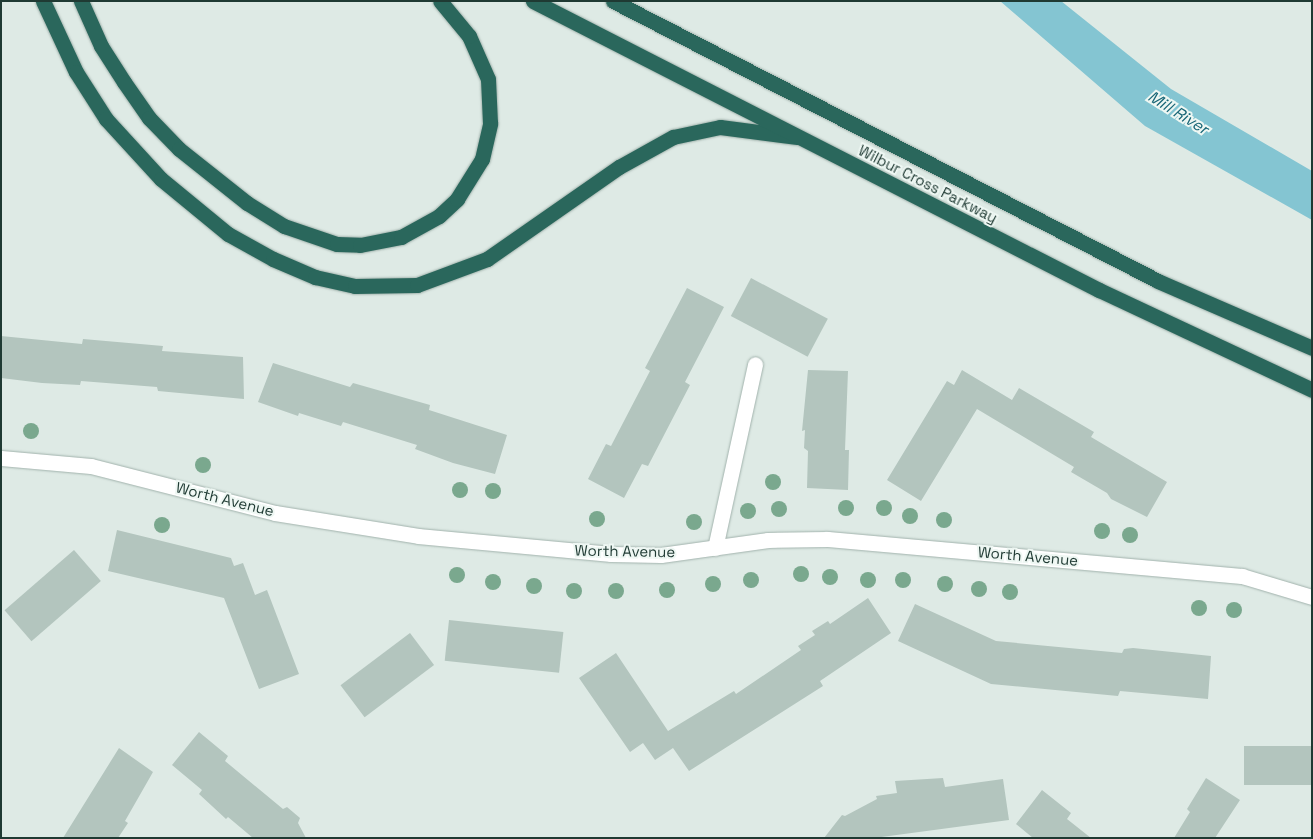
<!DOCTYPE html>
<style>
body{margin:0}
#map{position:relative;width:1313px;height:839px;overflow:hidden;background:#deeae5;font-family:"Space Grotesk",sans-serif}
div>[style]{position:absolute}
.water>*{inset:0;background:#84c5d2}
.building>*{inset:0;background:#b3c5be;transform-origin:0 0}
.roads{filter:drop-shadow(0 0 1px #a1b2ac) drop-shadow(0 0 1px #a1b2ac)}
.minor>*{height:15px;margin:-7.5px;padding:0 7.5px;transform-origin:7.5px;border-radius:7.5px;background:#fff}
.highway>*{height:15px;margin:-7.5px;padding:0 7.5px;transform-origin:7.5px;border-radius:7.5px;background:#2a675c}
.trees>*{width:16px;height:16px;margin:-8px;border-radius:50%;background:#7aa88e}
span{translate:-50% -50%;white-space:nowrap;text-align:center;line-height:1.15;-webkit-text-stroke:4px #eef7f3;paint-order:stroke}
.street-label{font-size:15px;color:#1f3a33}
.water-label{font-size:16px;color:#186677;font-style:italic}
.frame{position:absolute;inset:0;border:2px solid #1f3a33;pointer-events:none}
</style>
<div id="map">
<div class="water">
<div style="clip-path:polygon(1000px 1px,1061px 1px,1171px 89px,1312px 171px,1312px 220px,1145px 126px)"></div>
</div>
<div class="building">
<div style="left:751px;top:278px;width:87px;height:43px;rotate:28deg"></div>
<div style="clip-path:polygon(687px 288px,724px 307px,685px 382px,690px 385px,648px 466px,642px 464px,624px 498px,588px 479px,606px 444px,611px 446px,650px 371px,645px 368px)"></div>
<div style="clip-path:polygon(1px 336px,82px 344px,83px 339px,163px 346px,162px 351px,243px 357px,244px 399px,158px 391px,157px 387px,81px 381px,80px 385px,42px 383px,1px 378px)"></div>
<div style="clip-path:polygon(273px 363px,350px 387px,353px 383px,430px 405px,429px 410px,507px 435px,495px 474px,453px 463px,415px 449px,417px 445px,343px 422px,341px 426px,299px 413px,298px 416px,258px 402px)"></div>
<div style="clip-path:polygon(808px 370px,848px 371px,845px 450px,849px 450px,848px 490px,807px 488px,808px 451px,804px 448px,805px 430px,802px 431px)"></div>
<div style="clip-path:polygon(962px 370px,1012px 400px,1019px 388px,1094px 432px,1091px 437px,1167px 482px,1147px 517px,1111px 499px,1107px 493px,1071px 472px,1074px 467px,977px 409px,921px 501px,887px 480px,947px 381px,954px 385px)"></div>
<div style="clip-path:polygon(117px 530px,231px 558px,234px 566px,243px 563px,255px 595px,267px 590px,299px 674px,259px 689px,224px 598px,108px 571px)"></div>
<div style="left:74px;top:550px;width:41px;height:92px;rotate:49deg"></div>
<div style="clip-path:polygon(868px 598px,891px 633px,820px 681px,823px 686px,689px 771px,673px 748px,655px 760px,643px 743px,630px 752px,579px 678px,616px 653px,668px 731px,734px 691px,736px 694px,801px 650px,798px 646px,815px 635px,812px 631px,828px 621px,830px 624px)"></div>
<div style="clip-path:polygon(915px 604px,996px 641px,1122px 653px,1124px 649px,1133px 648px,1211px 656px,1208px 699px,1120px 691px,1118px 696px,991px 684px,898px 641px)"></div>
<div style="left:449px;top:620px;width:115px;height:41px;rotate:6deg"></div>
<div style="left:410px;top:633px;width:40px;height:87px;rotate:53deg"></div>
<div style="clip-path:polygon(199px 732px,228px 756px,225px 761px,283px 809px,287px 807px,300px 818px,298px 823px,306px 838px,253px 838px,228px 817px,226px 819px,199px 794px,202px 790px,172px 765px)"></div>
<div style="left:1312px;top:746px;width:39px;height:68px;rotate:90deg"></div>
<div style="clip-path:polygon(119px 748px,153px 772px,125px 821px,128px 823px,118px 838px,63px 838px)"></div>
<div style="clip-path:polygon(943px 778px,945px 787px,1003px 779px,1009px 820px,874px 838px,824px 838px,842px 815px,845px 816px,877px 799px,876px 796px,897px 793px,895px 781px)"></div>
<div style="clip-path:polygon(1206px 778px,1240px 800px,1215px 838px,1174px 838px,1190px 812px,1187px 809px)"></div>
<div style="clip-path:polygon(1042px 790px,1071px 813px,1067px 819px,1091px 838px,1033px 838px,1016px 824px)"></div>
</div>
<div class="roads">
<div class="minor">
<div style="left:1px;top:458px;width:90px;rotate:5.1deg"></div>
<div style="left:91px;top:466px;width:190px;rotate:14.3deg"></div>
<div style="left:275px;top:513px;width:145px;rotate:9.1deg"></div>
<div style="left:418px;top:536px;width:194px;rotate:5.3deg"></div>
<div style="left:611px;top:554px;width:50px;rotate:1.1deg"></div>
<div style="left:661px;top:555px;width:108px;rotate:-8deg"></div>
<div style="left:768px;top:540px;width:59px;rotate:-1deg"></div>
<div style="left:827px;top:539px;width:417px;rotate:5.1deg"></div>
<div style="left:1242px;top:576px;width:73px;rotate:16.7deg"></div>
<div style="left:715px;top:548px;width:188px;rotate:-77.7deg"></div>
</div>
<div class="highway">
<div style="left:43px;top:1px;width:78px;rotate:65.1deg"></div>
<div style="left:76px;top:72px;width:56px;rotate:57.4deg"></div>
<div style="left:106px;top:119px;width:81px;rotate:47.5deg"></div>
<div style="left:161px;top:179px;width:87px;rotate:39.4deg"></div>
<div style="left:228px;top:234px;width:51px;rotate:29.1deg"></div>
<div style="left:273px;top:259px;width:46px;rotate:23.2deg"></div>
<div style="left:315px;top:277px;width:41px;rotate:12.7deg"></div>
<div style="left:355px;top:286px;width:62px;rotate:-0.9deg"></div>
<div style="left:417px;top:285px;width:75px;rotate:-20.4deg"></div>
<div style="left:487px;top:259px;width:161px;rotate:-34.9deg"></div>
<div style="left:619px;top:167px;width:62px;rotate:-29.1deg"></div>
<div style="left:673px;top:137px;width:48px;rotate:-12deg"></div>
<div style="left:720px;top:127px;width:78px;rotate:7.4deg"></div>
<div style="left:81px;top:1px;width:49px;rotate:66deg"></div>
<div style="left:101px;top:46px;width:43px;rotate:57.4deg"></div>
<div style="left:124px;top:82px;width:44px;rotate:55.2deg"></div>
<div style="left:149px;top:118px;width:43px;rotate:45.9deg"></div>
<div style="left:179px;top:149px;width:87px;rotate:38.5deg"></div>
<div style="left:247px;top:203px;width:44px;rotate:31.9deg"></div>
<div style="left:284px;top:226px;width:56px;rotate:18.8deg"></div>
<div style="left:337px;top:244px;width:23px;rotate:2deg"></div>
<div style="left:360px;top:245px;width:42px;rotate:-11deg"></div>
<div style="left:401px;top:237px;width:43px;rotate:-28.9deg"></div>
<div style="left:439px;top:216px;width:25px;rotate:-43deg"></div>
<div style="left:457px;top:199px;width:47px;rotate:-58deg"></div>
<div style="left:482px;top:159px;width:37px;rotate:-77deg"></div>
<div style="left:490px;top:123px;width:44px;rotate:-92.6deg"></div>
<div style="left:488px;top:79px;width:47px;rotate:-113.8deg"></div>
<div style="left:469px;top:36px;width:45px;rotate:-129.6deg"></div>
<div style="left:533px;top:1px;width:636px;rotate:27.05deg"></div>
<div style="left:1099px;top:290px;width:235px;rotate:25.1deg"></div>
<div style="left:613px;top:1px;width:613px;rotate:27.19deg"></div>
<div style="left:1158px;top:281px;width:168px;rotate:23.5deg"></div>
</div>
</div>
<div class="trees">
<div style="left:31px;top:431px"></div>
<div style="left:203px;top:465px"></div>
<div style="left:773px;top:482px"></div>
<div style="left:460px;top:490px"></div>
<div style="left:493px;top:491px"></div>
<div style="left:846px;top:508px"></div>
<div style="left:884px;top:508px"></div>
<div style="left:779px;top:509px"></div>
<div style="left:748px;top:511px"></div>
<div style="left:910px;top:516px"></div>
<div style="left:597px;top:519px"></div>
<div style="left:944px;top:520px"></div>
<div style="left:694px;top:522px"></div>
<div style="left:162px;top:525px"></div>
<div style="left:1102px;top:531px"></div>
<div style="left:1130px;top:535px"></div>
<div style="left:801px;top:574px"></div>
<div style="left:457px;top:575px"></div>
<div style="left:830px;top:577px"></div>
<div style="left:751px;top:580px"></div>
<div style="left:868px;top:580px"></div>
<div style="left:903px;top:580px"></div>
<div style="left:493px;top:582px"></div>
<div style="left:713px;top:584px"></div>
<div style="left:945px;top:584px"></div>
<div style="left:534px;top:586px"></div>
<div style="left:979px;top:589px"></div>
<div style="left:667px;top:590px"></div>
<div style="left:574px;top:591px"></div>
<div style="left:616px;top:591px"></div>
<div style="left:1010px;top:592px"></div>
<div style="left:1199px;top:608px"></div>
<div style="left:1234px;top:610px"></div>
</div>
<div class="street-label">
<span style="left:928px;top:184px;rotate:27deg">Wilbur Cross Parkway</span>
<span style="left:225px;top:499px;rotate:14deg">Worth Avenue</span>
<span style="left:625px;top:551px;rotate:1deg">Worth Avenue</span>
<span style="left:1028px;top:556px;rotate:5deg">Worth Avenue</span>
</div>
<div class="water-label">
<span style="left:1178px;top:113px;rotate:32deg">Mill River</span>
</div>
<div class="frame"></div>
</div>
